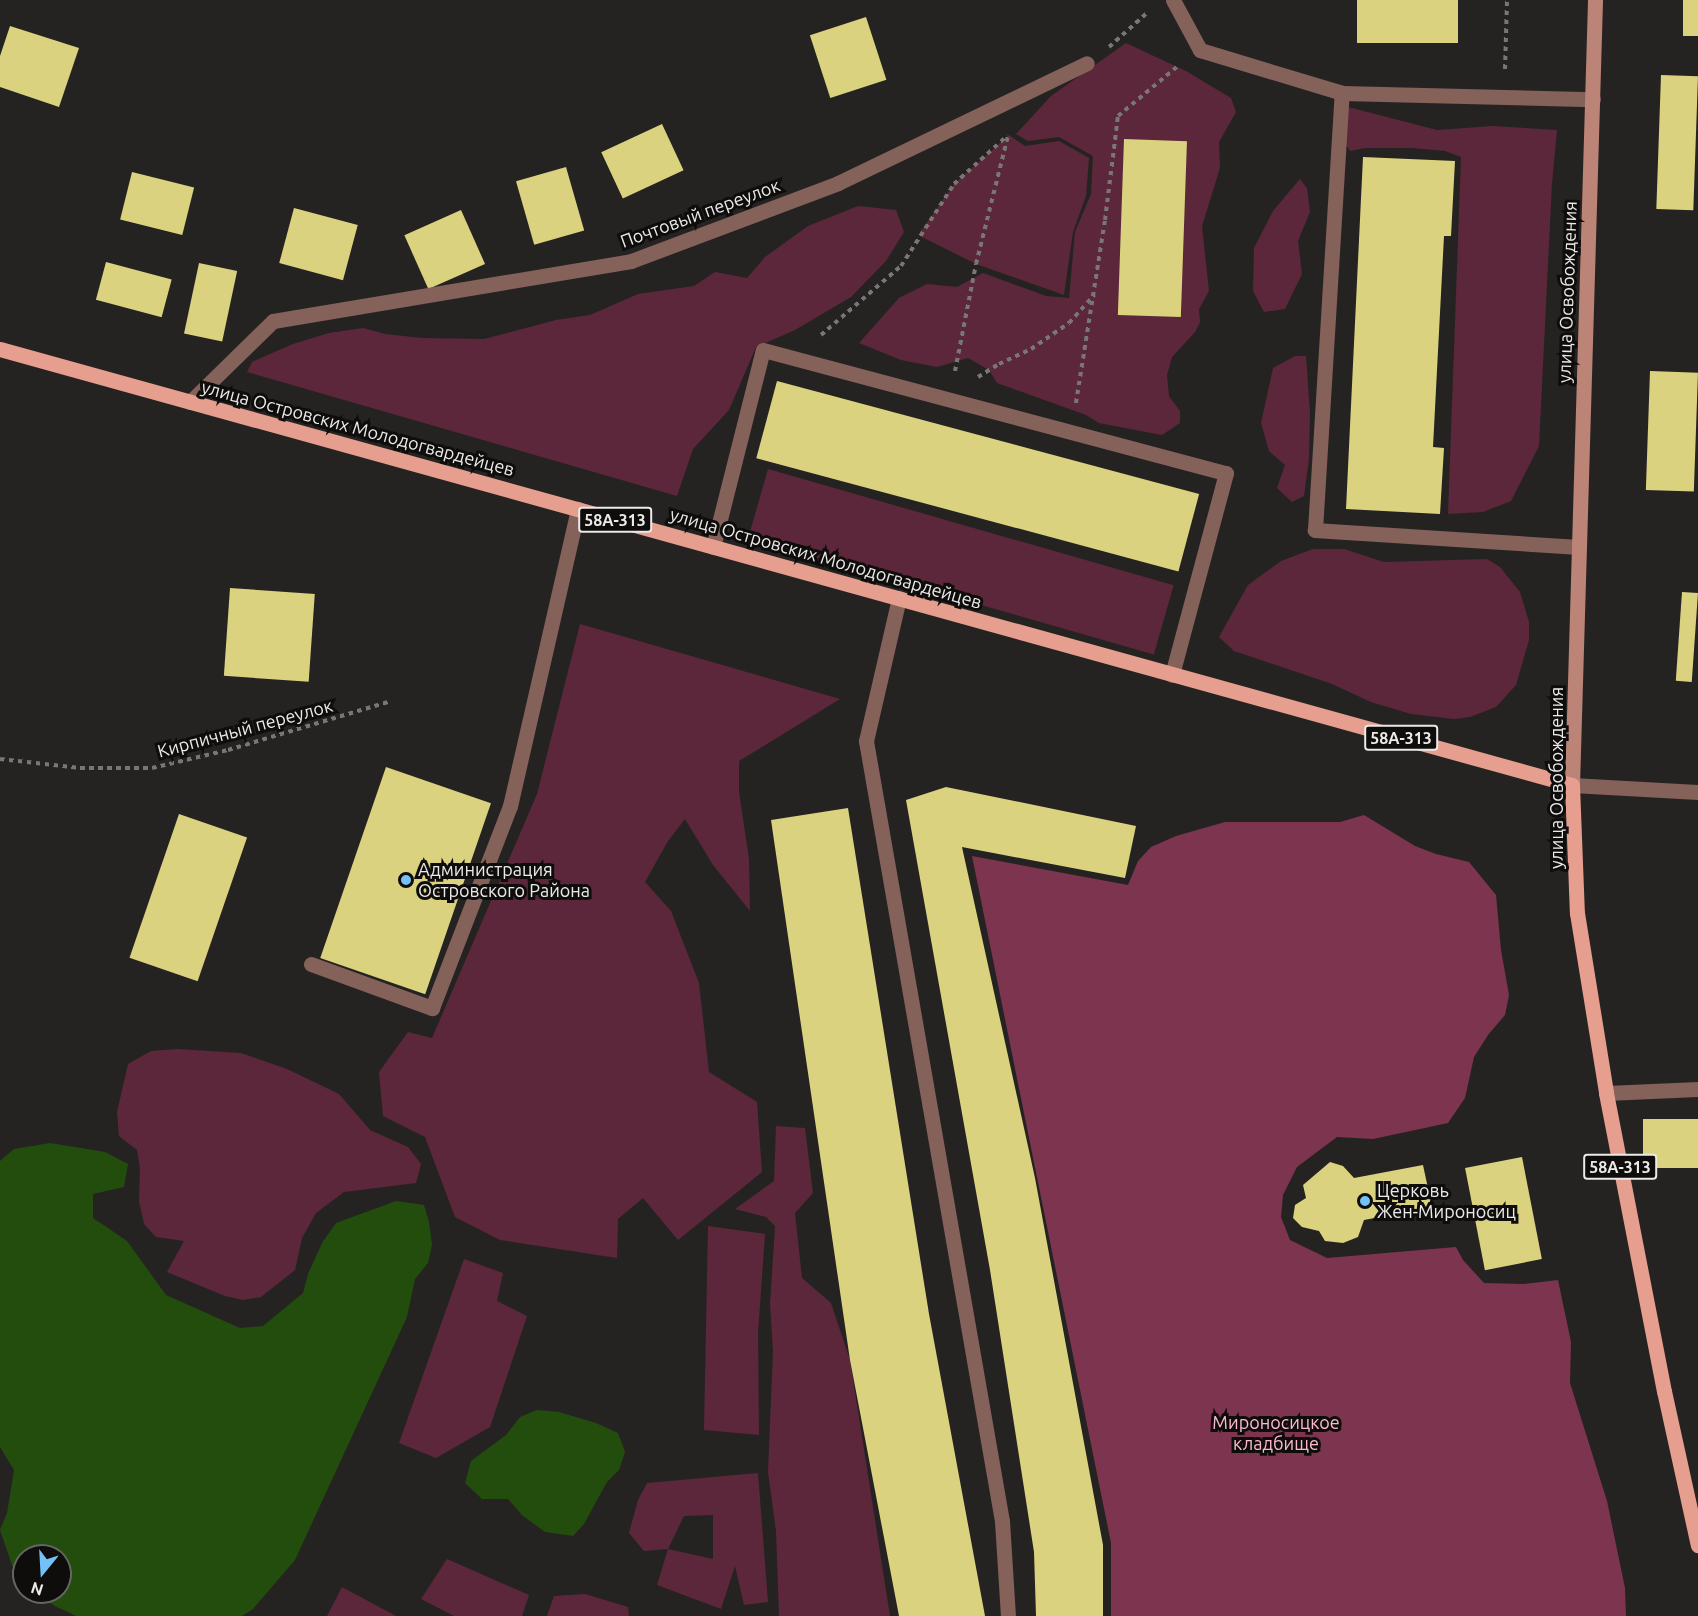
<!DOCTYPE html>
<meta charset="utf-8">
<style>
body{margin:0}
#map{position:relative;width:1698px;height:1616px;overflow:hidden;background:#252322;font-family:Ubuntu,sans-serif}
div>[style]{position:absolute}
.green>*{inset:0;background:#5c273a;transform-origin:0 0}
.forest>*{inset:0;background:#7c344f}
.water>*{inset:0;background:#224d0c}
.building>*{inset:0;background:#dbd27f;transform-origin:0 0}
.path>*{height:4px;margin-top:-2px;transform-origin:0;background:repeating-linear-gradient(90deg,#787776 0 4.5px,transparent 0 9px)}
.lane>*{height:15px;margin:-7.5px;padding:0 7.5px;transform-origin:7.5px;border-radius:7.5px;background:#846159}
.street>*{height:15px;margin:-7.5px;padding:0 7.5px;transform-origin:7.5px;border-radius:7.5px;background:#846159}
.secondary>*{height:15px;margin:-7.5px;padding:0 7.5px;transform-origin:7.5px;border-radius:7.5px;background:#bb8477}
.primary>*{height:15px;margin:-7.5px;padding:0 7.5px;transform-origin:7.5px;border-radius:7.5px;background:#e69e8e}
.dots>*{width:16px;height:16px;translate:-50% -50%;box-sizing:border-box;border:3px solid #0e0d0c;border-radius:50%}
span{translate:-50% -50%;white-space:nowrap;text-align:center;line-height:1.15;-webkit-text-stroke:6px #0e0d0c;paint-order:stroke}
.shield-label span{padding:2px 4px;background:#0e0d0c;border:2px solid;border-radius:4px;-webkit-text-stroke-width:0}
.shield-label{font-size:16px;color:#ebeae9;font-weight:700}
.street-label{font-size:18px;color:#ebeae9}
.poi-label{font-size:18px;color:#ebeae9}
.left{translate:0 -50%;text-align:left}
.park-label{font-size:18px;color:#fdbacf}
.north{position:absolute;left:12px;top:1544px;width:60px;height:60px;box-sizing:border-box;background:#0e0d0c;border:2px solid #666564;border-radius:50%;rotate:198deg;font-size:16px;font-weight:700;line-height:24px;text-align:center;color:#ebeae9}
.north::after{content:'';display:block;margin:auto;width:21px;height:27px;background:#75c0f6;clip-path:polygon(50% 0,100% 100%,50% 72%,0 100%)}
</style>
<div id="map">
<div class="green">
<div style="clip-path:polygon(1126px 43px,1186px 71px,1231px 98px,1236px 112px,1219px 142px,1220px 168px,1202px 226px,1209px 291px,1199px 309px,1200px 322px,1195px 332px,1172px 357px,1167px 375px,1169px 396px,1180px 411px,1180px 423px,1162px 435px,1099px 423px,1086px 415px,997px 383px,989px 370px,968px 358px,937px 367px,901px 360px,859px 343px,899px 298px,927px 284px,957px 287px,983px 273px,1046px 296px,1069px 298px,1075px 232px,1091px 194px,1093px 156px,1059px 137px,1028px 141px,1016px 134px,1051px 96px)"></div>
<div style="clip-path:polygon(1348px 107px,1437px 130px,1493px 126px,1557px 130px,1552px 183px,1539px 446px,1511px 501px,1483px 512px,1448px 514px,1461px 157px,1445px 151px,1413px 148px,1365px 148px,1350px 151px,1345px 143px)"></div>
<div style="clip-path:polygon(1009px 135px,1025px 146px,1059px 141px,1089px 158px,1086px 196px,1073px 232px,1064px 295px,976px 264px,918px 235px,954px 184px)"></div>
<div style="clip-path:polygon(1300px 179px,1307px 188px,1310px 212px,1298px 241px,1302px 274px,1285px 309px,1264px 312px,1253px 291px,1254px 248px,1273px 211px)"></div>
<div style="clip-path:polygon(858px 206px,896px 210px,904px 232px,886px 261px,851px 297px,795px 330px,756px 347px,729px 410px,693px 449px,677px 496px,247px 372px,252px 362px,293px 344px,329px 333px,363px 328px,385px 334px,422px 338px,484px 339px,556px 320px,590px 315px,638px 294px,694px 286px,715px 272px,747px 278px,765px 257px,808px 226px)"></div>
<div style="clip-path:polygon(1295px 356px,1306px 356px,1310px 413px,1309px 459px,1304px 496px,1292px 502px,1277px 488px,1285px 465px,1269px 451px,1261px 423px,1273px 368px)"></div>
<div style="left:768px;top:469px;width:422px;height:72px;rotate:16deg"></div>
<div style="clip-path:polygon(1313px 549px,1344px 549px,1384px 562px,1487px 559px,1500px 567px,1520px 592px,1529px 622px,1529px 640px,1516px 685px,1496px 707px,1470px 717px,1454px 719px,1411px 714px,1371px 702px,1332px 684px,1234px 651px,1219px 637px,1248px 585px,1281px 561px)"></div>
<div style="clip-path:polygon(580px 624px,840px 699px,739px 761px,739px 792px,749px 859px,750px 911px,713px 865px,685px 819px,668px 841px,645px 882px,671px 911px,699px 983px,709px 1072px,757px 1102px,762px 1172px,678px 1240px,643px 1198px,618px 1219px,617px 1258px,500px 1240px,455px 1217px,425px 1137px,383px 1116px,379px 1072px,408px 1032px,432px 1038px,537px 794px)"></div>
<div style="clip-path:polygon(177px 1049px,241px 1053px,287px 1069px,339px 1094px,370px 1130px,408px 1147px,421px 1164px,416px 1183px,344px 1192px,316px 1213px,302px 1238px,295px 1270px,261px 1297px,243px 1300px,225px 1296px,167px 1272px,184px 1241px,156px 1237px,144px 1224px,139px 1201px,140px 1168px,137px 1150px,119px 1136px,117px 1112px,128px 1064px,151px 1051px)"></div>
<div style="clip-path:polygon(776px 1126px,805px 1128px,813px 1193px,795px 1213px,802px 1278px,831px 1303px,850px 1360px,890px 1616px,779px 1616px,776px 1531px,768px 1472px,773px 1351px,770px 1304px,775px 1226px,766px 1217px,735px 1209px,774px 1181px)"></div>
<div style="clip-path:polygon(708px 1226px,765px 1234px,758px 1333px,759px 1435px,704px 1430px)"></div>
<div style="clip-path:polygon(464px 1259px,503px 1273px,497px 1301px,527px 1316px,490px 1427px,436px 1458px,399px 1443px)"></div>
<div style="clip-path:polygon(evenodd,758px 1473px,768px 1602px,744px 1605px,735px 1566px,721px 1609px,657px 1585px,668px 1549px,644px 1551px,629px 1533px,638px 1500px,647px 1483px,758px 1473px,713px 1515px,713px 1559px,668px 1549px,684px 1516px,713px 1515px)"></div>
<div style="clip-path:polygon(447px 1559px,529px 1595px,522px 1616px,454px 1616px,421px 1599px)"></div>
<div style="clip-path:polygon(342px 1587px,396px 1616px,327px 1616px)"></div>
<div style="clip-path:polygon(585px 1594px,628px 1607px,629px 1616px,547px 1616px,554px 1596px)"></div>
</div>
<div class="forest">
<div style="clip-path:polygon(1364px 815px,1415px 846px,1436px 854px,1469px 862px,1496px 895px,1501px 950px,1509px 995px,1505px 1015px,1488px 1035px,1474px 1057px,1465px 1098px,1448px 1123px,1373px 1139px,1337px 1137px,1297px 1167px,1283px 1195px,1281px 1217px,1290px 1240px,1327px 1258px,1456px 1247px,1463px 1260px,1484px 1283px,1523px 1284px,1558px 1280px,1571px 1342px,1570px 1383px,1607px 1501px,1625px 1588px,1626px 1616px,1111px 1616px,1111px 1543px,972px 856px,1128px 885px,1138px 861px,1151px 847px,1176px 836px,1225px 822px,1340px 822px)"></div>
</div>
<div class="water">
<div style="clip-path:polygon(50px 1143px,105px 1152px,128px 1164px,124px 1187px,93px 1194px,93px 1218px,127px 1241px,166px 1295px,240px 1328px,263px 1326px,303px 1293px,308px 1274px,322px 1243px,336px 1223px,396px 1201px,424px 1205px,429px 1222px,432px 1245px,428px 1263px,415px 1279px,407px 1317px,295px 1560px,253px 1609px,242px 1616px,76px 1616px,55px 1606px,35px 1592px,60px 1592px,60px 1556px,24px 1556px,24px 1584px,12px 1565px,0 1530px,7px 1513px,14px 1470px,0 1447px,0 1161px,14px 1149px)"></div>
<div style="clip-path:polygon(537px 1410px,559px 1412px,596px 1423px,618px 1433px,625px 1452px,619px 1470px,607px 1482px,584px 1524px,573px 1536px,545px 1532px,522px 1515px,508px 1499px,482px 1499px,465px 1483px,471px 1461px,506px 1435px,520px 1417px)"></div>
</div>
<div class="building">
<div style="left:1357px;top:0;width:101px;height:43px"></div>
<div style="left:1683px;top:0;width:15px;height:36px"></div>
<div style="left:866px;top:17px;width:66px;height:59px;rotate:72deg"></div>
<div style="clip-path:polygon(10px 26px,79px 48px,59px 107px,0 87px,0 56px)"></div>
<div style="left:1661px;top:75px;width:37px;height:134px;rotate:2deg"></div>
<div style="left:662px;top:124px;width:51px;height:67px;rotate:65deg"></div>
<div style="left:1124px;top:139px;width:63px;height:176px;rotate:2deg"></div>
<div style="clip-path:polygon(1363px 157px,1455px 161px,1451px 236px,1444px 236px,1433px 447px,1444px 448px,1440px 514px,1346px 509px)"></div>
<div style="left:566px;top:167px;width:66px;height:52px;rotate:74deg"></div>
<div style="left:132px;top:172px;width:64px;height:49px;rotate:14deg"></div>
<div style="left:294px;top:208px;width:66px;height:57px;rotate:15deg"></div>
<div style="left:461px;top:210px;width:59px;height:62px;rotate:66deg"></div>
<div style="left:106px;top:262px;width:68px;height:39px;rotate:15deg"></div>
<div style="left:199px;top:263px;width:39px;height:72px;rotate:12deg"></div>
<div style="left:1650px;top:371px;width:48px;height:119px;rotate:2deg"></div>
<div style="left:777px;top:381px;width:437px;height:80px;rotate:15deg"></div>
<div style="left:230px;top:588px;width:85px;height:88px;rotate:4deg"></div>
<div style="left:1682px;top:592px;width:16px;height:89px;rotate:4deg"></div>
<div style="left:386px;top:767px;width:111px;height:202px;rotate:19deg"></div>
<div style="clip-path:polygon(946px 787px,1136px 826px,1125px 878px,962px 847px,1035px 1178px,1103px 1545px,1103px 1616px,1036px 1616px,1034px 1552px,990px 1270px,906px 800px)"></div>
<div style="clip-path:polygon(848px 808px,929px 1314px,985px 1616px,899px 1616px,850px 1360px,771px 820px)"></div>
<div style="left:179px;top:814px;width:72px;height:152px;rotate:19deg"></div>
<div style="left:1643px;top:1119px;width:55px;height:49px"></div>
<div style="left:1522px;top:1157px;width:104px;height:58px;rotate:79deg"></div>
<div style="clip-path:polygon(1330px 1162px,1343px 1166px,1354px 1178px,1423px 1165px,1432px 1207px,1364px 1220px,1358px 1237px,1343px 1243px,1325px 1241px,1319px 1231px,1302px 1227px,1293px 1218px,1295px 1205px,1306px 1198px,1303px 1185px)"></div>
</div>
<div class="path">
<div style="left:1109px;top:47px;width:52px;rotate:-41.9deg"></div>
<div style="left:1505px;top:69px;width:69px;rotate:-88.3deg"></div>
<div style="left:821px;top:335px;width:106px;rotate:-40.8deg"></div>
<div style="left:901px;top:266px;width:98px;rotate:-57.1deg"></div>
<div style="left:954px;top:184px;width:72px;rotate:-42.2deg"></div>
<div style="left:955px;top:371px;width:109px;rotate:-78.9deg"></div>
<div style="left:976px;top:264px;width:132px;rotate:-76deg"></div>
<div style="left:978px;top:377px;width:25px;rotate:-32deg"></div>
<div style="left:999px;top:364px;width:35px;rotate:-25deg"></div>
<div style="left:1031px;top:349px;width:46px;rotate:-34.4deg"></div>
<div style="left:1069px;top:323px;width:38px;rotate:-48deg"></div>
<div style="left:1076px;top:403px;width:185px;rotate:-81deg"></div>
<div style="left:1105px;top:220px;width:105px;rotate:-82.9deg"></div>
<div style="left:1118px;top:116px;width:78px;rotate:-39.8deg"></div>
<div style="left:0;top:759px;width:81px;rotate:6.4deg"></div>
<div style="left:80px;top:768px;width:72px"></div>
<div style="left:152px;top:768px;width:78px;rotate:-13.3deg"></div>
<div style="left:228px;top:750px;width:167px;rotate:-16.7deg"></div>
</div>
<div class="lane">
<div style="left:1173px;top:0;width:57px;rotate:61.6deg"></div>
<div style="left:1200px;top:50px;width:148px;rotate:16.8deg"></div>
<div style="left:713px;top:547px;width:203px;rotate:-75.8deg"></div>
<div style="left:763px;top:350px;width:479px;rotate:14.9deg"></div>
<div style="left:1226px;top:473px;width:209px;rotate:105deg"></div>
<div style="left:1579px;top:547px;width:265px;rotate:-176.3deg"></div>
<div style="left:1315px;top:530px;width:438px;rotate:-86.5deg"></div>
<div style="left:1342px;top:93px;width:251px;rotate:1.4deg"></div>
<div style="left:899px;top:598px;width:147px;rotate:103deg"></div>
<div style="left:866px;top:741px;width:792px;rotate:80.11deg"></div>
<div style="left:1002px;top:1521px;width:95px;rotate:86.4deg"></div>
<div style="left:311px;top:964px;width:129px;rotate:20deg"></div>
<div style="left:432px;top:1008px;width:217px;rotate:-68.9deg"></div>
<div style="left:510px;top:806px;width:305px;rotate:-77.1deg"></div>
<div style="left:1606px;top:1093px;width:92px;rotate:-2.5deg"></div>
</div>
<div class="street">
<div style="left:190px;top:402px;width:116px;rotate:-44.3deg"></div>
<div style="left:273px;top:321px;width:363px;rotate:-9.5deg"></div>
<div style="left:631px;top:261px;width:221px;rotate:-20.6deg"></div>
<div style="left:838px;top:183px;width:276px;rotate:-25.7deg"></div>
<div style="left:1572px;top:785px;width:126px;rotate:3.2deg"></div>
</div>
<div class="secondary">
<div style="left:1572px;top:785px;width:785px;rotate:-88.32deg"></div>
</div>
<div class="primary">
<div style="left:0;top:349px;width:1631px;rotate:15.5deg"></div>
<div style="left:1572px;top:785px;width:128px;rotate:87.8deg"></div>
<div style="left:1577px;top:913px;width:182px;rotate:80.8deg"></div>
<div style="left:1606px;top:1093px;width:304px;rotate:79deg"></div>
<div style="left:1664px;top:1391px;width:158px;rotate:77.6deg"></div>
</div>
<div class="dots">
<div style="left:406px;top:880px;background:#75c0f6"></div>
<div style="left:1365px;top:1201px;background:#75c0f6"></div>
</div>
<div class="shield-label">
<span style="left:615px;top:520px">58А-313</span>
<span style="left:1401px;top:738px">58А-313</span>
<span style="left:1620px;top:1167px">58А-313</span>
</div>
<div class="street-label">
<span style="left:700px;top:213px;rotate:-20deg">Почтовый переулок</span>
<span style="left:1567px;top:292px;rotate:-88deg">улица Освобождения</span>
<span style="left:358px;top:428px;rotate:15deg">улица Островских Молодогвардейцев</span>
<span style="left:826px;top:558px;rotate:16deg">улица Островских Молодогвардейцев</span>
<span style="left:245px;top:728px;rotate:-15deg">Кирпичный переулок</span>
<span style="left:1556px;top:778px;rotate:-90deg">улица Освобождения</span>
</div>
<div class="poi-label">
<span class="left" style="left:418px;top:880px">Администрация<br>Островского Района</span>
<span class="left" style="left:1377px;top:1201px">Церковь<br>Жен-Мироносиц</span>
</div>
<div class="park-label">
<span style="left:1276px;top:1433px">Мироносицкое<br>кладбище</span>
</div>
<div class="north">N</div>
</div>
